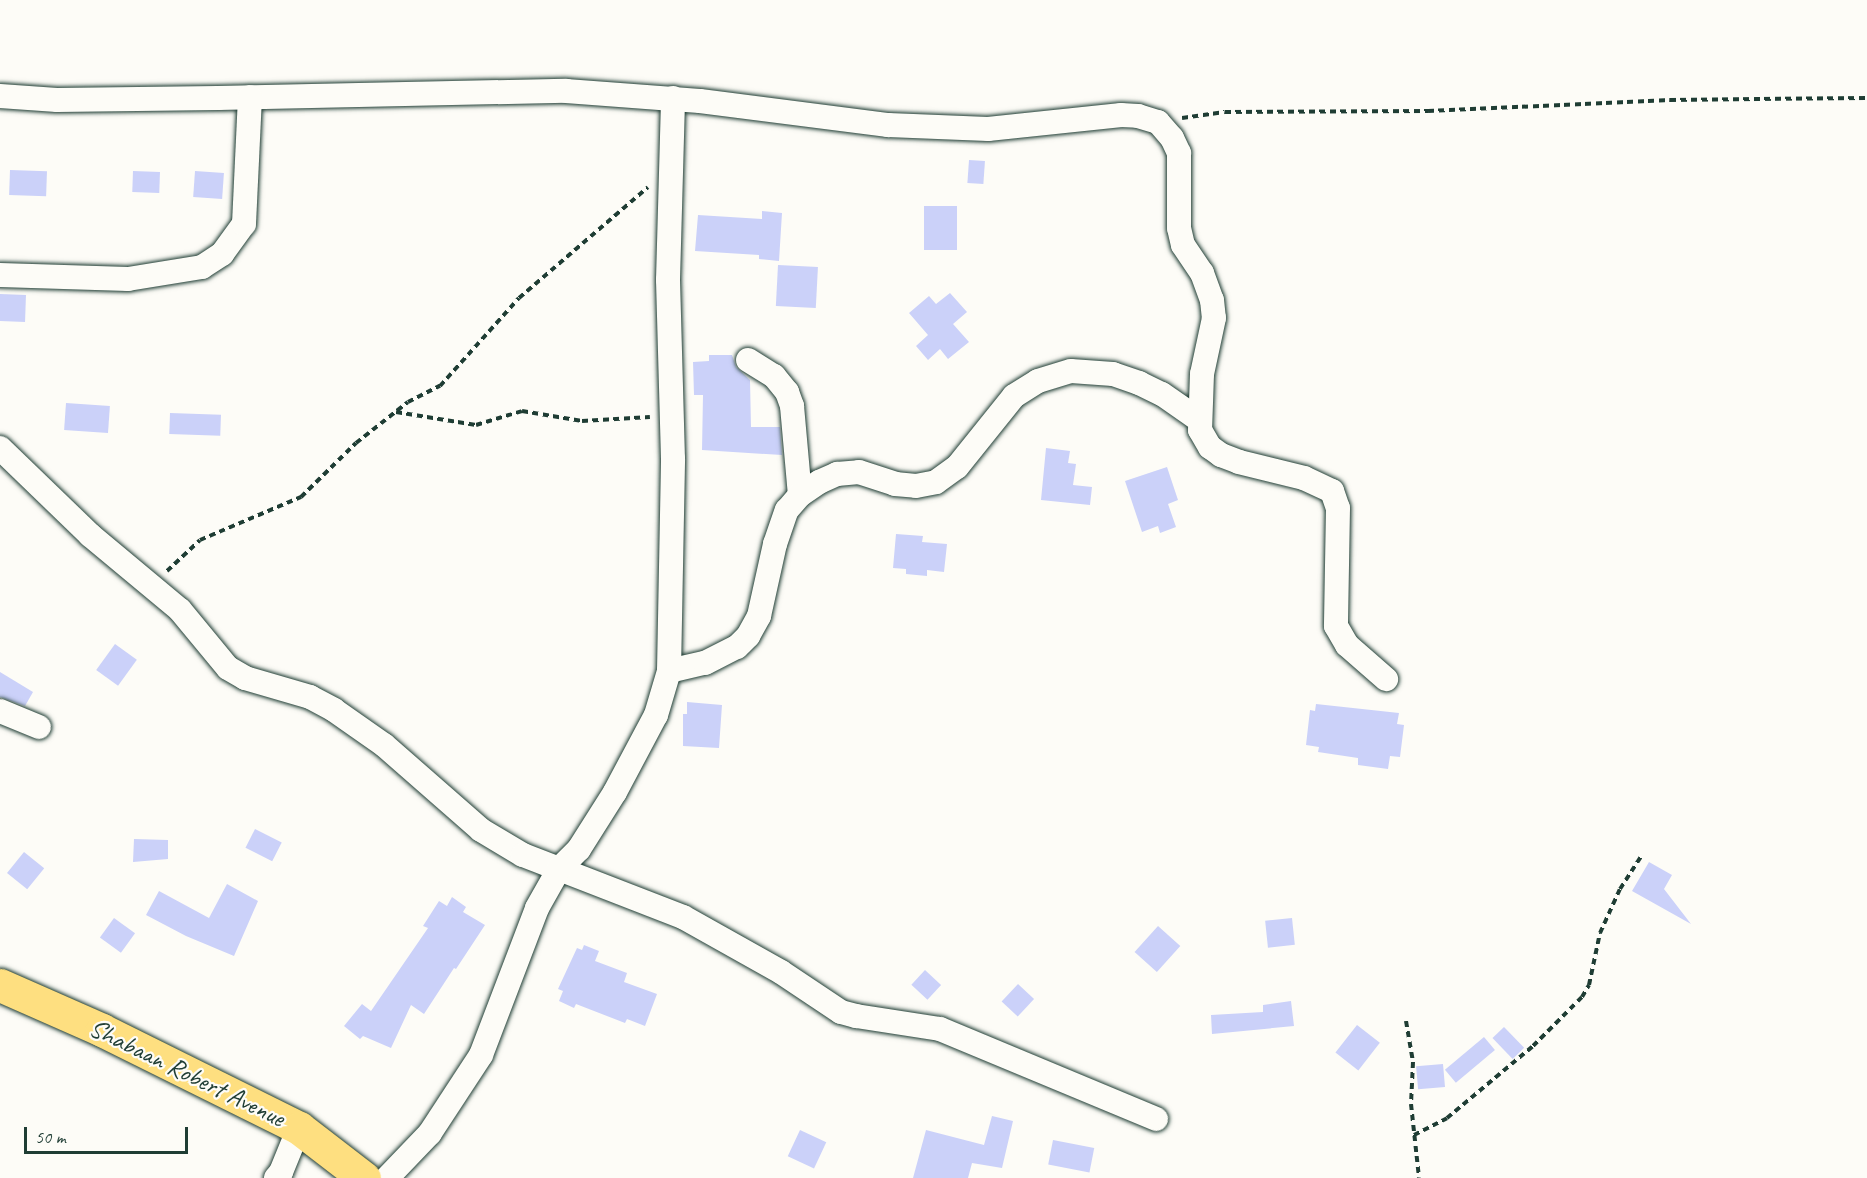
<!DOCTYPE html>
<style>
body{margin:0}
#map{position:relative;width:1867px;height:1178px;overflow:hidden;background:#fdfcf7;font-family:Caveat,sans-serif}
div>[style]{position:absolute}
.building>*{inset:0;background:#cbd1f9;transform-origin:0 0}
.path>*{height:4px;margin-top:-2px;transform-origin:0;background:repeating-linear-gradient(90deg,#1f3d34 0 6px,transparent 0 10.5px)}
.roads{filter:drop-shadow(0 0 2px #1f3d34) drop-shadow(0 0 2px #1f3d34)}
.street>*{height:24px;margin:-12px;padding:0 12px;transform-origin:12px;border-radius:12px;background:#fdfcf7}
.primary>*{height:33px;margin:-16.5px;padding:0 16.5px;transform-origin:16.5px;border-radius:16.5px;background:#fedf80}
span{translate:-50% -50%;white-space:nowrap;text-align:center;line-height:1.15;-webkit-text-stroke:4.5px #fdfcf7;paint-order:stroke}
.street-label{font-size:26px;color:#1f3d34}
.scale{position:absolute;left:24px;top:1127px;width:164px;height:27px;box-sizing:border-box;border:3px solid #1f3d34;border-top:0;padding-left:8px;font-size:18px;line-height:21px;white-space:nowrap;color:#1f3d34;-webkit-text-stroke:4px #fdfcf7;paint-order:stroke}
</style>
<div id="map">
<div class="building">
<div style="left:969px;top:160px;width:16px;height:23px;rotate:4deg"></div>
<div style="left:10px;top:170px;width:37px;height:25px;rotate:2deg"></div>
<div style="left:133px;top:171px;width:27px;height:21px;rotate:2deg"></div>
<div style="left:195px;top:171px;width:29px;height:26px;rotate:4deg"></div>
<div style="left:924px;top:206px;width:33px;height:44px"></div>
<div style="clip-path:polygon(762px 211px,782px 213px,779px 261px,759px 259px,759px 255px,695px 251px,698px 215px,762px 219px)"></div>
<div style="left:778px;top:265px;width:40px;height:41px;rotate:3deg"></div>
<div style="clip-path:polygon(950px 293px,967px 312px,953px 324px,969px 342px,948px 359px,940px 349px,928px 360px,916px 346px,928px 335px,909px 313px,929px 296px,936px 304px)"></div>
<div style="left:0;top:294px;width:26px;height:27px;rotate:2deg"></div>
<div style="clip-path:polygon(709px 355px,732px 355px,736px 367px,750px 380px,751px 427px,780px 427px,782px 455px,702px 450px,703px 395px,694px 395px,693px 362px,709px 361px)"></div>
<div style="left:66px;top:403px;width:44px;height:27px;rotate:4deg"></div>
<div style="left:170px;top:413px;width:51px;height:21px;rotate:2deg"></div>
<div style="clip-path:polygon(1046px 448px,1070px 451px,1068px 463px,1076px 464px,1073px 485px,1092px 487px,1090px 505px,1041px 500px)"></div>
<div style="clip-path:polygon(1167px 467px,1178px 500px,1168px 504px,1176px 527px,1160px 533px,1158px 526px,1142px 532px,1125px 481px)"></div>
<div style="clip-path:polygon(896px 534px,923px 536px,922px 542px,947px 544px,944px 572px,927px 570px,927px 576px,906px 574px,906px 569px,893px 568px)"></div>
<div style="left:115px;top:644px;width:27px;height:32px;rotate:36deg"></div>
<div style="clip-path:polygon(0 672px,33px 692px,25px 706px,0 697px)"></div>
<div style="clip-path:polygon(687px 702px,722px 705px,719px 748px,683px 746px,683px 714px,687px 714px)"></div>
<div style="clip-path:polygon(1316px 704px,1399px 713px,1397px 724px,1404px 725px,1400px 757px,1390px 756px,1388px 769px,1358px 765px,1358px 758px,1318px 752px,1319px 747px,1306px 745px,1310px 710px,1315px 711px)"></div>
<div style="left:255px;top:829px;width:30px;height:21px;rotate:27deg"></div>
<div style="clip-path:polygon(134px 839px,168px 840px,168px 859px,133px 862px)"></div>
<div style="left:24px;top:852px;width:26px;height:27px;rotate:39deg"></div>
<div style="clip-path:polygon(1649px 862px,1672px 875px,1664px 889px,1691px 924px,1632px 891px)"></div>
<div style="clip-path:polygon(227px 884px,258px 901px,234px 956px,186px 936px,146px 915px,159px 891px,209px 918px)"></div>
<div style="clip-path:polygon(452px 897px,466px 907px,463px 912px,485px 925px,456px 969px,454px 968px,424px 1014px,411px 1005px,391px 1048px,363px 1036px,360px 1039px,344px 1026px,362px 1004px,371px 1011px,428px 928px,423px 926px,439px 901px,447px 906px)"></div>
<div style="left:114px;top:918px;width:26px;height:24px;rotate:36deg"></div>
<div style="left:1292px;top:918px;width:27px;height:27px;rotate:84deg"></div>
<div style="left:1158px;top:926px;width:30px;height:35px;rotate:42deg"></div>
<div style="clip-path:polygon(584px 945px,599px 951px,595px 961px,627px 973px,624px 982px,657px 994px,645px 1026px,627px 1019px,625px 1023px,576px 1004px,574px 1008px,559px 1001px,563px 991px,558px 989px,577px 948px,582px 950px)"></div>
<div style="left:925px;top:970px;width:22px;height:20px;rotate:43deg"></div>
<div style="left:1018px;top:984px;width:22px;height:24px;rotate:43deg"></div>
<div style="clip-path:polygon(1291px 1001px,1294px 1026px,1212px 1034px,1211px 1015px,1263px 1012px,1263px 1005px)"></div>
<div style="left:1357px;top:1025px;width:29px;height:35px;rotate:38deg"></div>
<div style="left:1504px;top:1027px;width:29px;height:16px;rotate:46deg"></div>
<div style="left:1484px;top:1037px;width:17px;height:51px;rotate:50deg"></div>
<div style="left:1443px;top:1064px;width:23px;height:27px;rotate:85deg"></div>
<div style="clip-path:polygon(992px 1116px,1013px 1121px,1002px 1168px,972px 1163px,968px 1178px,913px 1178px,926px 1130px,984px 1145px)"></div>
<div style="left:800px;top:1130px;width:29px;height:29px;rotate:25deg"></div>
<div style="left:1053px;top:1140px;width:42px;height:25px;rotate:11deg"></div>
</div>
<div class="path">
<div style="left:1182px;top:118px;width:43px;rotate:-7.9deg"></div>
<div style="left:1225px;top:112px;width:203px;rotate:-0.3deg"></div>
<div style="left:1428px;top:111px;width:242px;rotate:-2.6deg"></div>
<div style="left:1670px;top:100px;width:197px;rotate:-0.6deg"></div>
<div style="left:396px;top:412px;width:81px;rotate:9.2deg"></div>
<div style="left:476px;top:425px;width:48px;rotate:-16.9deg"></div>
<div style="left:522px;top:411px;width:61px;rotate:9.5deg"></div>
<div style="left:582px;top:421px;width:68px;rotate:-3.4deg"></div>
<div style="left:167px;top:571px;width:45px;rotate:-43.2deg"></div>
<div style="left:200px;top:540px;width:110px;rotate:-23.1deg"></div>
<div style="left:301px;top:497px;width:77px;rotate:-44.5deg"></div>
<div style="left:356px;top:443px;width:66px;rotate:-38.3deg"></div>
<div style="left:408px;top:402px;width:36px;rotate:-27deg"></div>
<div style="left:440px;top:386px;width:118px;rotate:-48.1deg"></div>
<div style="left:519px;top:298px;width:170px;rotate:-40.7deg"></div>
<div style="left:1406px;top:1021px;width:42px;rotate:80.3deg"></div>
<div style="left:1413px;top:1062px;width:42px;rotate:92.7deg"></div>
<div style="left:1411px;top:1104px;width:74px;rotate:83.8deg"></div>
<div style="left:1414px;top:1135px;width:37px;rotate:-27deg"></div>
<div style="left:1447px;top:1118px;width:112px;rotate:-39.9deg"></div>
<div style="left:1533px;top:1046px;width:69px;rotate:-45deg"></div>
<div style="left:1582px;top:997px;width:14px;rotate:-60deg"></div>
<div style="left:1589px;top:985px;width:53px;rotate:-78.1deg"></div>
<div style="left:1600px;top:933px;width:48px;rotate:-65.6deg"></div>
<div style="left:1620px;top:889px;width:40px;rotate:-57.1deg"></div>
</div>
<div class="roads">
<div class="street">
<div style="left:0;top:96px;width:57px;rotate:4deg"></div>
<div style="left:57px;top:100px;width:161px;rotate:-0.7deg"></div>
<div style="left:218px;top:98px;width:348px;rotate:-1.2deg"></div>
<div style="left:566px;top:91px;width:134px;rotate:4.3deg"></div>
<div style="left:700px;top:101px;width:190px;rotate:7.3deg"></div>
<div style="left:888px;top:125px;width:100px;rotate:2.3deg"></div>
<div style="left:988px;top:129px;width:134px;rotate:-6deg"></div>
<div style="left:1121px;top:115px;width:17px;rotate:3deg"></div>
<div style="left:1138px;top:116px;width:21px;rotate:17deg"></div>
<div style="left:1158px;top:122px;width:21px;rotate:49deg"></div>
<div style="left:1172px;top:138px;width:17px;rotate:65deg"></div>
<div style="left:1179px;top:153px;width:75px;rotate:90deg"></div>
<div style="left:1179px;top:228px;width:17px;rotate:77deg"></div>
<div style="left:1183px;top:245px;width:34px;rotate:56deg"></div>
<div style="left:1202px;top:273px;width:29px;rotate:70deg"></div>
<div style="left:1212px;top:300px;width:18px;rotate:84deg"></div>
<div style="left:1214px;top:318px;width:57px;rotate:102.1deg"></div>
<div style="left:1202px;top:374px;width:56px;rotate:92deg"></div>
<div style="left:1200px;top:430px;width:20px;rotate:60deg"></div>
<div style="left:1210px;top:447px;width:14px;rotate:36deg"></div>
<div style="left:1221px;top:455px;width:19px;rotate:21deg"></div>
<div style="left:1239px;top:462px;width:67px;rotate:13.8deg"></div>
<div style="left:1304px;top:478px;width:31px;rotate:25deg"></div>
<div style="left:1332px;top:491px;width:18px;rotate:71deg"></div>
<div style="left:1338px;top:508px;width:118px;rotate:91deg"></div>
<div style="left:1336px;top:626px;width:22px;rotate:60deg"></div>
<div style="left:1347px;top:645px;width:52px;rotate:41.1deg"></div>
<div style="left:0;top:275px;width:128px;rotate:1.8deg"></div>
<div style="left:128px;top:279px;width:75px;rotate:-9.2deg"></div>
<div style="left:202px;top:267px;width:24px;rotate:-33deg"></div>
<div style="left:222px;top:254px;width:37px;rotate:-54deg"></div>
<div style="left:244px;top:224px;width:127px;rotate:-87.3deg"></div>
<div style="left:748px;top:360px;width:31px;rotate:32deg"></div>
<div style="left:774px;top:376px;width:21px;rotate:51deg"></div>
<div style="left:787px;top:392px;width:15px;rotate:70deg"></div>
<div style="left:792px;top:406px;width:89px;rotate:84.9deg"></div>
<div style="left:0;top:448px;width:125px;rotate:44deg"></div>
<div style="left:90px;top:535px;width:117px;rotate:39.8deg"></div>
<div style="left:180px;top:610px;width:75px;rotate:50.4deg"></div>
<div style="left:228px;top:668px;width:20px;rotate:30deg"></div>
<div style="left:245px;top:678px;width:68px;rotate:16.3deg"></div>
<div style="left:310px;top:697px;width:27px;rotate:28deg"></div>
<div style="left:334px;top:710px;width:61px;rotate:35deg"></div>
<div style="left:384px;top:745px;width:129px;rotate:41.2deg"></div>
<div style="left:481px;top:830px;width:49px;rotate:30.8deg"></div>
<div style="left:523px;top:855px;width:172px;rotate:21.2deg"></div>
<div style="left:683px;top:917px;width:112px;rotate:29.3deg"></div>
<div style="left:781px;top:972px;width:72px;rotate:33.7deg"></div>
<div style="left:841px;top:1012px;width:16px;rotate:15deg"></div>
<div style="left:856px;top:1016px;width:85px;rotate:8.8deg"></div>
<div style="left:940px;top:1029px;width:234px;rotate:22.6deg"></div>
<div style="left:669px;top:671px;width:37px;rotate:-13deg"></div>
<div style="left:705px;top:663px;width:36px;rotate:-27deg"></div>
<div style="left:737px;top:647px;width:16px;rotate:-45deg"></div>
<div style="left:748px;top:636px;width:23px;rotate:-61deg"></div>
<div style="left:759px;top:616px;width:74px;rotate:-77.5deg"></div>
<div style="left:775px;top:544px;width:36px;rotate:-71deg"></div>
<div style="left:787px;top:510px;width:20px;rotate:-49deg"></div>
<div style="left:800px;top:495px;width:23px;rotate:-34deg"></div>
<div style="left:819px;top:482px;width:20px;rotate:-24deg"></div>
<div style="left:837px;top:474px;width:22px;rotate:-5deg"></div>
<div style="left:859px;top:472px;width:38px;rotate:18deg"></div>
<div style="left:895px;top:484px;width:21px;rotate:5deg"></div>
<div style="left:916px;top:486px;width:20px;rotate:-11deg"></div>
<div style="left:936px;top:482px;width:26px;rotate:-36deg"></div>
<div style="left:957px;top:467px;width:91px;rotate:-51.2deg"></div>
<div style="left:1014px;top:396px;width:28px;rotate:-32deg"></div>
<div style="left:1038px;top:381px;width:34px;rotate:-17deg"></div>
<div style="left:1071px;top:371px;width:42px;rotate:4.1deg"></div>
<div style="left:1113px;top:374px;width:28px;rotate:19deg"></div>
<div style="left:1139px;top:383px;width:25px;rotate:26deg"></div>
<div style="left:1162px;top:394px;width:44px;rotate:34.8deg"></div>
<div style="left:0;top:711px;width:42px;rotate:22.3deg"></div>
<div style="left:276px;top:1178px;width:8px;rotate:-50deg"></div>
<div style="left:281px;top:1172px;width:48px;rotate:-67.8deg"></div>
<div style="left:387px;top:1178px;width:62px;rotate:-46.3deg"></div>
<div style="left:430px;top:1133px;width:93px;rotate:-56.8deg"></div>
<div style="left:481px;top:1055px;width:157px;rotate:-69.1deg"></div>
<div style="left:537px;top:908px;width:45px;rotate:-60.6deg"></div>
<div style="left:559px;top:869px;width:28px;rotate:-45deg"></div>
<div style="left:579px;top:849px;width:67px;rotate:-57.7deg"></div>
<div style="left:615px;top:792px;width:87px;rotate:-62deg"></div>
<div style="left:656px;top:715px;width:46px;rotate:-73.5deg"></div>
<div style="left:669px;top:671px;width:212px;rotate:-88.9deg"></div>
<div style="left:673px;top:459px;width:179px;rotate:-91.6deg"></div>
<div style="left:668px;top:280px;width:182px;rotate:-88.4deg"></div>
</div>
<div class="primary">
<div style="left:0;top:985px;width:111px;rotate:23.8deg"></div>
<div style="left:102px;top:1030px;width:220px;rotate:26.4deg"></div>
<div style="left:299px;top:1128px;width:82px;rotate:37.6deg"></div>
</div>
</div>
<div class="street-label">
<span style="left:187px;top:1073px;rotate:26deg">Shabaan Robert Avenue</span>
</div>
<div class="scale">50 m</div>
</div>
